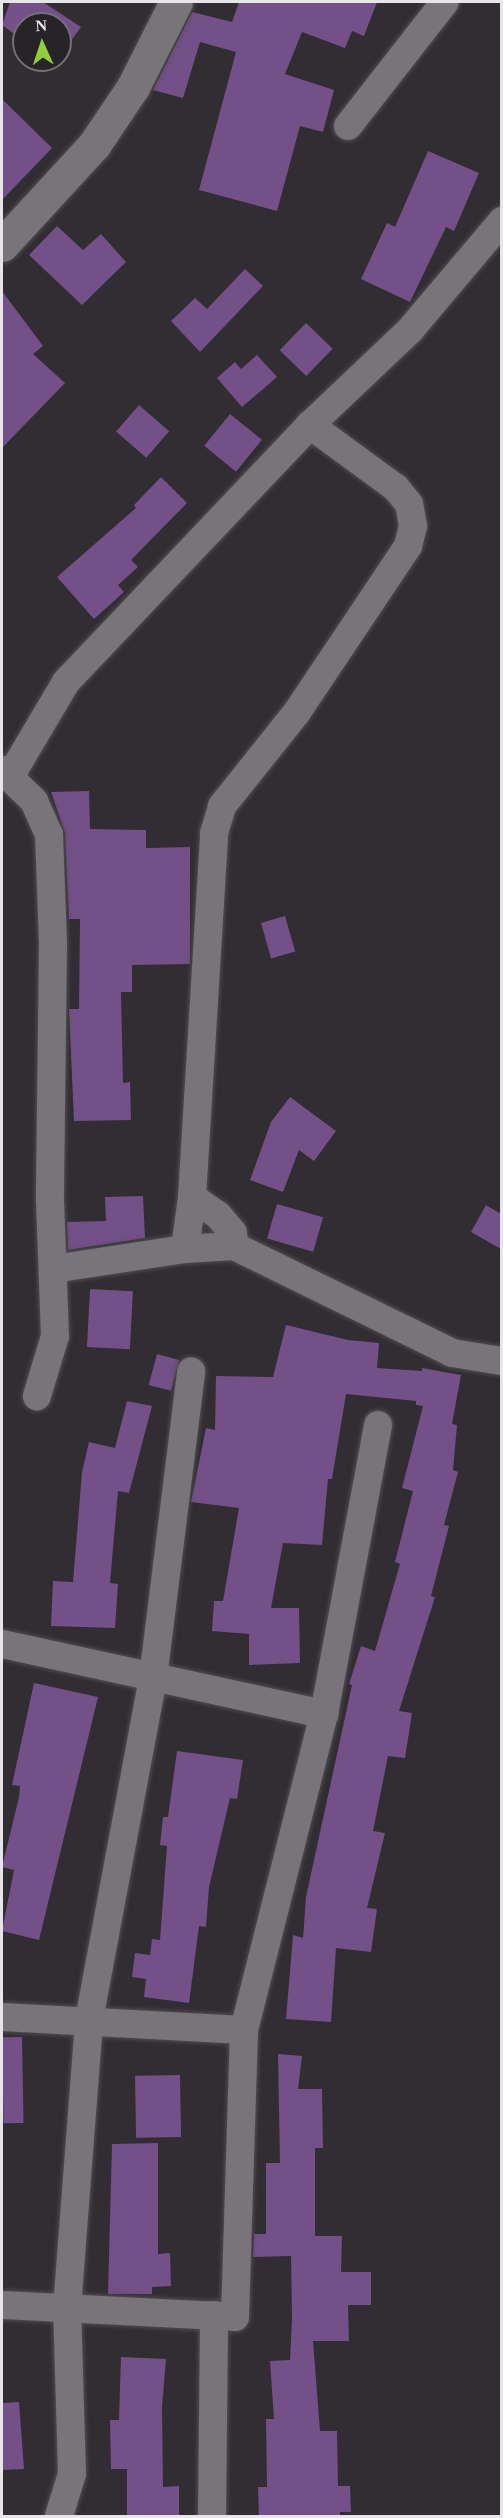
<!DOCTYPE html>
<style>
body{margin:0}
#map{position:relative;width:503px;height:2518px;overflow:hidden;background:#312d33;font-family:Georgia,serif}
div>[style]{position:absolute}
.building>*{inset:0;background:#735087;transform-origin:0 0}
.roads{filter:drop-shadow(0 0 2px #4f4c51) drop-shadow(0 0 2px #4f4c51)}
.street>*{height:28px;margin:-14px;padding:0 14px;transform-origin:14px;border-radius:14px;background:#78747a}
.secondary>*{height:33px;margin:-16.5px;padding:0 16.5px;transform-origin:16.5px;border-radius:16.5px;background:#78747a}
span{translate:-50% -50%;white-space:nowrap;text-align:center;line-height:1.15;-webkit-text-stroke:4.5px #272429;paint-order:stroke}
.frame{position:absolute;inset:0;border:3px solid #e7e5e9;pointer-events:none}
.north{position:absolute;left:12px;top:12px;width:60px;height:60px;box-sizing:border-box;background:#272429;border:2px solid #747176;border-radius:50%;rotate:357deg;font-size:16px;font-weight:700;line-height:24px;text-align:center;color:#e7e5e9}
.north::after{content:'';display:block;margin:auto;width:21px;height:27px;background:#93cc3d;clip-path:polygon(50% 0,100% 100%,50% 72%,0 100%)}
</style>
<div id="map">
<div class="building">
<div style="clip-path:polygon(10px 2px,43px 2px,81px 27px,60px 56px,60px 24px,24px 24px,24px 41px,2px 25px)"></div>
<div style="clip-path:polygon(239px 2px,377px 2px,364px 36px,352px 31px,345px 48px,302px 32px,285px 74px,334px 90px,323px 132px,300px 126px,277px 211px,199px 190px,236px 52px,200px 42px,183px 98px,153px 90px,192px 12px,232px 22px)"></div>
<div style="clip-path:polygon(2px 99px,52px 148px,2px 200px)"></div>
<div style="clip-path:polygon(428px 151px,479px 173px,454px 231px,446px 227px,410px 302px,361px 279px,387px 223px,395px 227px)"></div>
<div style="clip-path:polygon(57px 226px,83px 250px,101px 234px,126px 262px,82px 305px,29px 255px)"></div>
<div style="clip-path:polygon(245px 269px,263px 286px,200px 352px,171px 321px,195px 298px,207px 309px)"></div>
<div style="clip-path:polygon(2px 291px,43px 346px,33px 354px,65px 383px,2px 448px)"></div>
<div style="left:306px;top:323px;width:37px;height:38px;rotate:44deg"></div>
<div style="clip-path:polygon(257px 355px,277px 377px,242px 407px,217px 378px,235px 362px,241px 369px)"></div>
<div style="left:139px;top:405px;width:40px;height:35px;rotate:41deg"></div>
<div style="left:230px;top:414px;width:41px;height:41px;rotate:39deg"></div>
<div style="clip-path:polygon(161px 477px,187px 503px,131px 560px,138px 567px,118px 585px,124px 592px,94px 619px,57px 577px,136px 508px,134px 505px)"></div>
<div style="clip-path:polygon(89px 791px,90px 829px,146px 830px,146px 848px,190px 847px,190px 964px,132px 965px,132px 992px,121px 992px,123px 1083px,130px 1082px,131px 1120px,74px 1121px,69px 1009px,79px 1009px,80px 919px,69px 919px,65px 833px,51px 792px)"></div>
<div style="left:285px;top:916px;width:37px;height:25px;rotate:74deg"></div>
<div style="clip-path:polygon(290px 1097px,336px 1131px,314px 1161px,299px 1150px,283px 1192px,250px 1180px,271px 1122px)"></div>
<div style="clip-path:polygon(143px 1196px,145px 1238px,68px 1250px,67px 1222px,106px 1221px,105px 1197px)"></div>
<div style="left:277px;top:1204px;width:48px;height:36px;rotate:16deg"></div>
<div style="clip-path:polygon(486px 1205px,501px 1214px,501px 1249px,471px 1232px)"></div>
<div style="left:90px;top:1289px;width:43px;height:58px;rotate:3deg"></div>
<div style="clip-path:polygon(286px 1325px,348px 1340px,379px 1343px,377px 1368px,422px 1371px,422px 1368px,461px 1375px,452px 1424px,457px 1425px,453px 1470px,458px 1472px,444px 1525px,449px 1526px,431px 1596px,435px 1597px,399px 1711px,412px 1713px,405px 1758px,388px 1756px,373px 1831px,385px 1833px,367px 1908px,377px 1909px,371px 1952px,336px 1948px,331px 2022px,286px 2019px,293px 1935px,303px 1938px,306px 1897px,352px 1685px,349px 1684px,361px 1646px,375px 1651px,400px 1564px,395px 1562px,413px 1491px,402px 1488px,423px 1406px,416px 1405px,416px 1401px,346px 1394px,332px 1479px,328px 1479px,322px 1545px,283px 1543px,271px 1608px,299px 1608px,300px 1663px,249px 1665px,249px 1634px,212px 1631px,214px 1601px,223px 1601px,239px 1508px,191px 1502px,206px 1428px,215px 1430px,216px 1376px,273px 1377px)"></div>
<div style="left:157px;top:1354px;width:23px;height:32px;rotate:15deg"></div>
<div style="clip-path:polygon(127px 1401px,152px 1406px,129px 1493px,118px 1491px,110px 1583px,118px 1584px,115px 1628px,51px 1626px,53px 1581px,73px 1582px,82px 1472px,89px 1442px,115px 1448px)"></div>
<div style="clip-path:polygon(34px 1683px,98px 1697px,39px 1940px,2px 1931px,14px 1870px,2px 1867px,19px 1797px,20px 1786px,12px 1785px)"></div>
<div style="clip-path:polygon(177px 1751px,243px 1760px,237px 1799px,230px 1798px,209px 1887px,206px 1927px,199px 1926px,189px 2003px,144px 1997px,146px 1979px,132px 1977px,135px 1953px,150px 1955px,152px 1939px,160px 1940px,167px 1846px,160px 1845px,163px 1817px,168px 1817px)"></div>
<div style="left:22px;top:2037px;width:86px;height:20px;rotate:89deg"></div>
<div style="clip-path:polygon(278px 2054px,302px 2056px,298px 2089px,322px 2089px,323px 2148px,315px 2148px,315px 2236px,342px 2236px,341px 2272px,371px 2272px,371px 2305px,348px 2305px,349px 2341px,313px 2341px,320px 2431px,337px 2431px,338px 2486px,350px 2486px,351px 2512px,340px 2512px,340px 2517px,259px 2517px,258px 2487px,267px 2487px,266px 2419px,274px 2419px,270px 2361px,290px 2360px,292px 2319px,291px 2256px,253px 2257px,254px 2234px,266px 2234px,266px 2163px,280px 2163px)"></div>
<div style="left:180px;top:2075px;width:62px;height:45px;rotate:89deg"></div>
<div style="clip-path:polygon(158px 2143px,158px 2254px,170px 2253px,171px 2286px,152px 2287px,152px 2294px,108px 2294px,112px 2144px)"></div>
<div style="clip-path:polygon(121px 2357px,166px 2359px,162px 2407px,163px 2487px,179px 2486px,179px 2517px,127px 2517px,127px 2469px,111px 2469px,110px 2420px,119px 2420px)"></div>
<div style="clip-path:polygon(19px 2402px,24px 2469px,2px 2470px,2px 2403px)"></div>
</div>
<div class="roads">
<div class="street">
<div style="left:348px;top:126px;width:157px;rotate:-52deg"></div>
<div style="left:2px;top:770px;width:45px;rotate:44.1deg"></div>
<div style="left:34px;top:801px;width:36px;rotate:66deg"></div>
<div style="left:49px;top:834px;width:110px;rotate:87.9deg"></div>
<div style="left:53px;top:944px;width:256px;rotate:90.7deg"></div>
<div style="left:50px;top:1200px;width:136px;rotate:87.9deg"></div>
<div style="left:55px;top:1336px;width:63px;rotate:106.7deg"></div>
<div style="left:11px;top:775px;width:108px;rotate:-59.4deg"></div>
<div style="left:66px;top:682px;width:354px;rotate:-46.5deg"></div>
<div style="left:310px;top:425px;width:138px;rotate:-43.5deg"></div>
<div style="left:410px;top:330px;width:143px;rotate:-49.8deg"></div>
<div style="left:192px;top:1197px;width:32px;rotate:35deg"></div>
<div style="left:218px;top:1215px;width:23px;rotate:50deg"></div>
<div style="left:233px;top:1233px;width:13px;rotate:86deg"></div>
<div style="left:185px;top:1249px;width:52px;rotate:-82.3deg"></div>
<div style="left:192px;top:1197px;width:365px;rotate:-86.5deg"></div>
<div style="left:214px;top:833px;width:28px;rotate:-73deg"></div>
<div style="left:222px;top:806px;width:120px;rotate:-51.4deg"></div>
<div style="left:297px;top:712px;width:200px;rotate:-56.2deg"></div>
<div style="left:408px;top:546px;width:21px;rotate:-76deg"></div>
<div style="left:413px;top:526px;width:22px;rotate:-100deg"></div>
<div style="left:409px;top:504px;width:21px;rotate:-129deg"></div>
<div style="left:396px;top:488px;width:107px;rotate:-143.8deg"></div>
<div style="left:53px;top:1269px;width:134px;rotate:-8.6deg"></div>
<div style="left:185px;top:1249px;width:49px;rotate:-3.5deg"></div>
<div style="left:234px;top:1246px;width:243px;rotate:26.1deg"></div>
<div style="left:452px;top:1353px;width:51px;rotate:9.1deg"></div>
<div style="left:2px;top:1644px;width:330px;rotate:12.3deg"></div>
<div style="left:2px;top:2017px;width:242px;rotate:3.1deg"></div>
<div style="left:2px;top:2305px;width:233px;rotate:2.9deg"></div>
<div style="left:235px;top:2317px;width:287px;rotate:-88.2deg"></div>
<div style="left:244px;top:2030px;width:326px;rotate:-75.8deg"></div>
<div style="left:324px;top:1714px;width:294px;rotate:-79.4deg"></div>
<div style="left:59px;top:2516px;width:44px;rotate:-72.8deg"></div>
<div style="left:72px;top:2474px;width:166px;rotate:-91.7deg"></div>
<div style="left:67px;top:2308px;width:289px;rotate:-85.6deg"></div>
<div style="left:89px;top:2020px;width:348px;rotate:-79.4deg"></div>
<div style="left:153px;top:1678px;width:309px;rotate:-82.9deg"></div>
<div style="left:212px;top:2516px;width:201px;rotate:-89.4deg"></div>
</div>
<div class="secondary">
<div style="left:2px;top:245px;width:136px;rotate:-47.4deg"></div>
<div style="left:94px;top:145px;width:70px;rotate:-56.1deg"></div>
<div style="left:133px;top:87px;width:95px;rotate:-63.2deg"></div>
</div>
</div>
<div class="frame"></div>
<div class="north">N</div>
</div>
